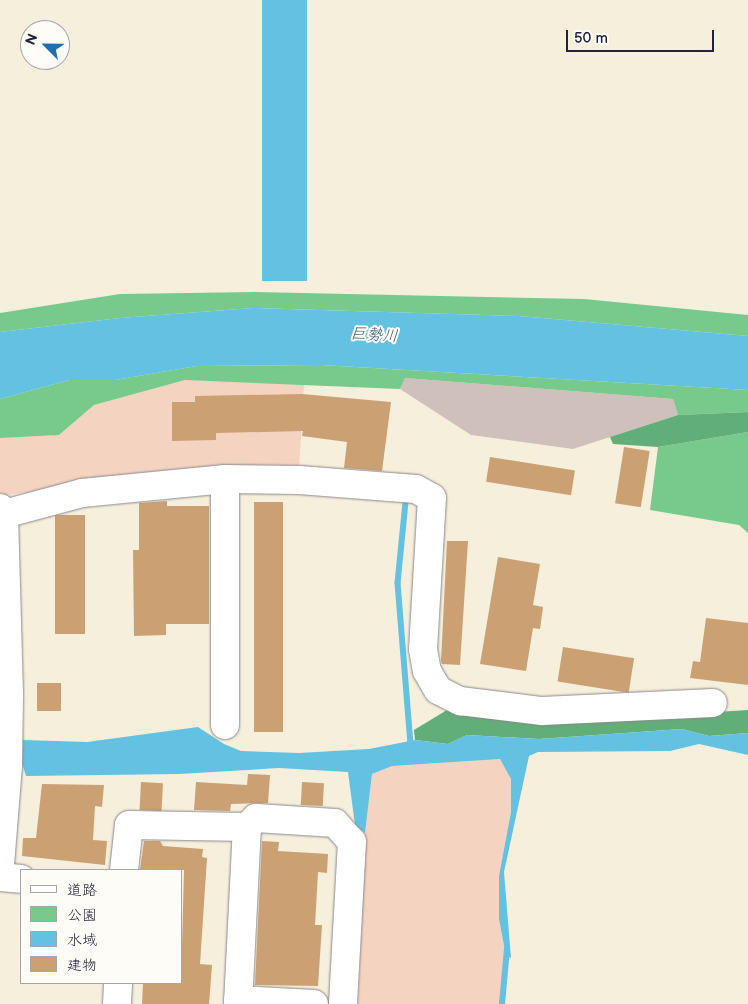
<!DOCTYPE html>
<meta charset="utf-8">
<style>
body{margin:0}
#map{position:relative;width:748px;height:1004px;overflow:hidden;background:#f5efdc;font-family:"Balsamiq Sans","Klee One",sans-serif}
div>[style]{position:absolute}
.built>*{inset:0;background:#f4d3c0}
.industrial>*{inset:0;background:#d0c0bc}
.green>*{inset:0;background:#78ca8c}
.forest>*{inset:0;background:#62ae78}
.water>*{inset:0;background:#63c1e1;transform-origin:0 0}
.stream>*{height:5.5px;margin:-2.75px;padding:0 2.75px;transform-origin:2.75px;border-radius:2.75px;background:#63c1e1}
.building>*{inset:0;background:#cba174;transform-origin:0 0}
.roads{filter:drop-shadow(0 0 1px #8c888c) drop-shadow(0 0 1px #8c888c)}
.minor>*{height:28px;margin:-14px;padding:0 14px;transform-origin:14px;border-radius:14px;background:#fff}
span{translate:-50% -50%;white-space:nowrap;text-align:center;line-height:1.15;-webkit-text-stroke:4px #fdfcf7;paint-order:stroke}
.water-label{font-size:16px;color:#395a75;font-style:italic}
.legend{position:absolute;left:20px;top:869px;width:162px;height:115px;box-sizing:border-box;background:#fdfcf7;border:1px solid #a5a5ac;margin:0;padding:6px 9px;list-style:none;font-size:15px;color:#22223b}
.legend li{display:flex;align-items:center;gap:10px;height:25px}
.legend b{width:25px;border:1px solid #a5a5ac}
.north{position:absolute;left:20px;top:20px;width:50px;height:50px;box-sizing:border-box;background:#fdfcf7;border:1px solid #a5a5ac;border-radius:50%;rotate:293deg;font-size:14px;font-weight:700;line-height:20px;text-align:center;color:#22223b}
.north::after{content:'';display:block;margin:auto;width:18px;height:22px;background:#1f6fb2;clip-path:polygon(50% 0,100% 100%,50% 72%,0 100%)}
.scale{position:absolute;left:566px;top:30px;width:148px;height:22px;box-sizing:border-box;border:2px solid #22223b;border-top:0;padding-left:6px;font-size:15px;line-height:18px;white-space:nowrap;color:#22223b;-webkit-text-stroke:4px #fdfcf7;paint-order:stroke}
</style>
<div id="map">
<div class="built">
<div style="clip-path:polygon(185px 380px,304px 383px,299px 470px,81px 484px,7px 495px,0 493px,0 438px,59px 435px,94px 405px)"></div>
<div style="clip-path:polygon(500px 759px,511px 779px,511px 812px,499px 876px,499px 919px,506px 956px,500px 1004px,358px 1004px,365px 833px,372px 774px,392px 766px)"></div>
</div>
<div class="industrial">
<div style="clip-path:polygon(405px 378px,673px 399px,678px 415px,573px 449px,471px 435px,400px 389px)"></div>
</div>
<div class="green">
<div style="clip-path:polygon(255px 292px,584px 299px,748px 315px,748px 336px,519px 316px,253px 308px,120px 318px,0 332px,0 313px,120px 294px)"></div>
<div style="clip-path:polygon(321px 365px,748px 390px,748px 412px,678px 415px,673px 399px,405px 378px,400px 389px,185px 380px,94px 405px,59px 435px,0 438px,0 399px,69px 380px,115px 380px,197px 366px)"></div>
<div style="clip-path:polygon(748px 432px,748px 533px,739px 525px,650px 510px,658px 447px)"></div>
</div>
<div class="forest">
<div style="clip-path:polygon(748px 412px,748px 432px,658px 447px,613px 444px,610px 437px,678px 415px)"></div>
<div style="clip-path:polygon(447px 710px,548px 723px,748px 710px,748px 733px,709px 736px,682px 729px,539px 739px,467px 735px,448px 744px,415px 740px,414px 730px)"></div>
</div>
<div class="water">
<div style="left:262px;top:0;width:45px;height:281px"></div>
<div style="clip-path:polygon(253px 308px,519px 316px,748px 336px,748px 390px,321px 365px,197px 366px,115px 380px,69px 380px,0 399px,0 332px,120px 318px)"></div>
<div style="clip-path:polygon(198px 727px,224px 744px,241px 751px,299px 753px,369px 749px,415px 740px,448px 744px,467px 735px,539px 739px,682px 729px,709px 736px,748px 733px,748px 755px,699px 744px,670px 751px,538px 752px,529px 756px,504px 872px,511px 958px,506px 956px,499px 919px,499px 876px,511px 812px,511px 779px,500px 759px,392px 766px,372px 774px,365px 833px,355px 825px,348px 772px,279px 768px,179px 774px,26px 776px,22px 763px,23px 740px,87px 742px)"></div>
</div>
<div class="stream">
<div style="left:406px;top:502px;width:81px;rotate:95.6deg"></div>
<div style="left:398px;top:583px;width:164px;rotate:85.4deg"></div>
<div style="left:502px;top:1004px;width:55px;rotate:-84.8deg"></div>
</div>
<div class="building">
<div style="clip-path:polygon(302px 394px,391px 402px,382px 471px,344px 468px,347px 442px,302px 436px,303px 431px,216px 433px,216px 440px,172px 441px,172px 402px,195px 402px,195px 396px)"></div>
<div style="left:624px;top:447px;width:26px;height:57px;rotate:9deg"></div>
<div style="left:490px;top:457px;width:86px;height:25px;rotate:9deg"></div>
<div style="clip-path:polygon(167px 501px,167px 506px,209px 506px,209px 624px,166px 624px,166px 635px,134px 636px,133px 550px,139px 550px,139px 503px)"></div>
<div style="left:283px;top:502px;width:230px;height:29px;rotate:90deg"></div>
<div style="left:85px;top:515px;width:119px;height:30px;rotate:90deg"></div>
<div style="clip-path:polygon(447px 541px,468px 541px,460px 665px,442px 664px,441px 661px)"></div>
<div style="clip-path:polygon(498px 557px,540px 564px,533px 605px,543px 607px,540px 629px,533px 628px,526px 671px,480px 664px)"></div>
<div style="clip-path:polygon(706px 618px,748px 623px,748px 685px,690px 678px,693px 661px,700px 662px)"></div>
<div style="left:563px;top:647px;width:72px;height:35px;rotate:9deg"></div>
<div style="left:61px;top:683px;width:28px;height:24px;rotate:90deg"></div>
<div style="clip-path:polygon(248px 774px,270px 775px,268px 803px,231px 804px,230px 811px,194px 810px,196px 782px,247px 785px)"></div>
<div style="left:141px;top:782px;width:22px;height:28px;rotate:3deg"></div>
<div style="left:302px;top:782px;width:22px;height:23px;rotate:3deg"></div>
<div style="clip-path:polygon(42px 784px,104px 785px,102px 807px,95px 806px,93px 840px,107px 841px,105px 865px,22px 856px,23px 838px,36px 838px)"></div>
<div style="clip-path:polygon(144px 841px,160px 841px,163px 846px,203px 849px,202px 857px,207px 858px,200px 964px,212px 965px,209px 1004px,142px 1004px,143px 983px,181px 983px,184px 870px,140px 870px)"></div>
<div style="clip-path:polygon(262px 841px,279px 842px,278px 851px,328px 854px,327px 873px,318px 872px,315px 925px,322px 925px,318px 986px,255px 985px)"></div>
</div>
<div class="roads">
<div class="minor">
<div style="left:0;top:508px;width:7px;rotate:56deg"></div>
<div style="left:4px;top:514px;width:180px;rotate:88.4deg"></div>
<div style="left:9px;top:694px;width:72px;rotate:90.8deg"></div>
<div style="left:8px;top:766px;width:99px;rotate:94.6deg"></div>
<div style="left:4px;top:514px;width:81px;rotate:-15.1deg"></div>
<div style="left:82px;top:493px;width:144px;rotate:-5.6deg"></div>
<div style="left:225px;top:479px;width:74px;rotate:0.8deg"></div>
<div style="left:299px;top:480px;width:117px;rotate:4.4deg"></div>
<div style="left:416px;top:489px;width:18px;rotate:29deg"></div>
<div style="left:432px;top:498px;width:151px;rotate:93.4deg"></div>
<div style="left:423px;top:649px;width:22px;rotate:80deg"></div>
<div style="left:427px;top:671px;width:22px;rotate:60deg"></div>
<div style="left:438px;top:690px;width:25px;rotate:27deg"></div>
<div style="left:460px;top:701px;width:83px;rotate:7deg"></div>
<div style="left:542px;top:711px;width:171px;rotate:-2.7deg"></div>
<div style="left:225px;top:725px;width:246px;rotate:-90deg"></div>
<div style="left:124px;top:870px;width:45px;rotate:-83.7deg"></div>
<div style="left:129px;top:825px;width:118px;rotate:1deg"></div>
<div style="left:247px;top:827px;width:13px;rotate:-45deg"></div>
<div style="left:256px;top:818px;width:79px;rotate:3.6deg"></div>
<div style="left:335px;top:823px;width:25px;rotate:48deg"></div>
<div style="left:352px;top:842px;width:162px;rotate:93.2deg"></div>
<div style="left:0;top:877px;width:21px;rotate:5deg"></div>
<div style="left:238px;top:1000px;width:76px;rotate:3deg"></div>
<div style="left:117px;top:1004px;width:21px;rotate:-87deg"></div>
<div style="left:238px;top:1004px;width:177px;rotate:-87.1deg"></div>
</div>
</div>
<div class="water-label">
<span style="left:374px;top:336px;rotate:4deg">巨勢川</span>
</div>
<ul class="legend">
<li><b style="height:6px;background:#fff"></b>道路</li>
<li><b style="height:14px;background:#78ca8c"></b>公園</li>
<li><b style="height:14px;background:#63c1e1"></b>水域</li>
<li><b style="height:14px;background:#cba174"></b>建物</li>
</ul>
<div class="north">N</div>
<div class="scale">50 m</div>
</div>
